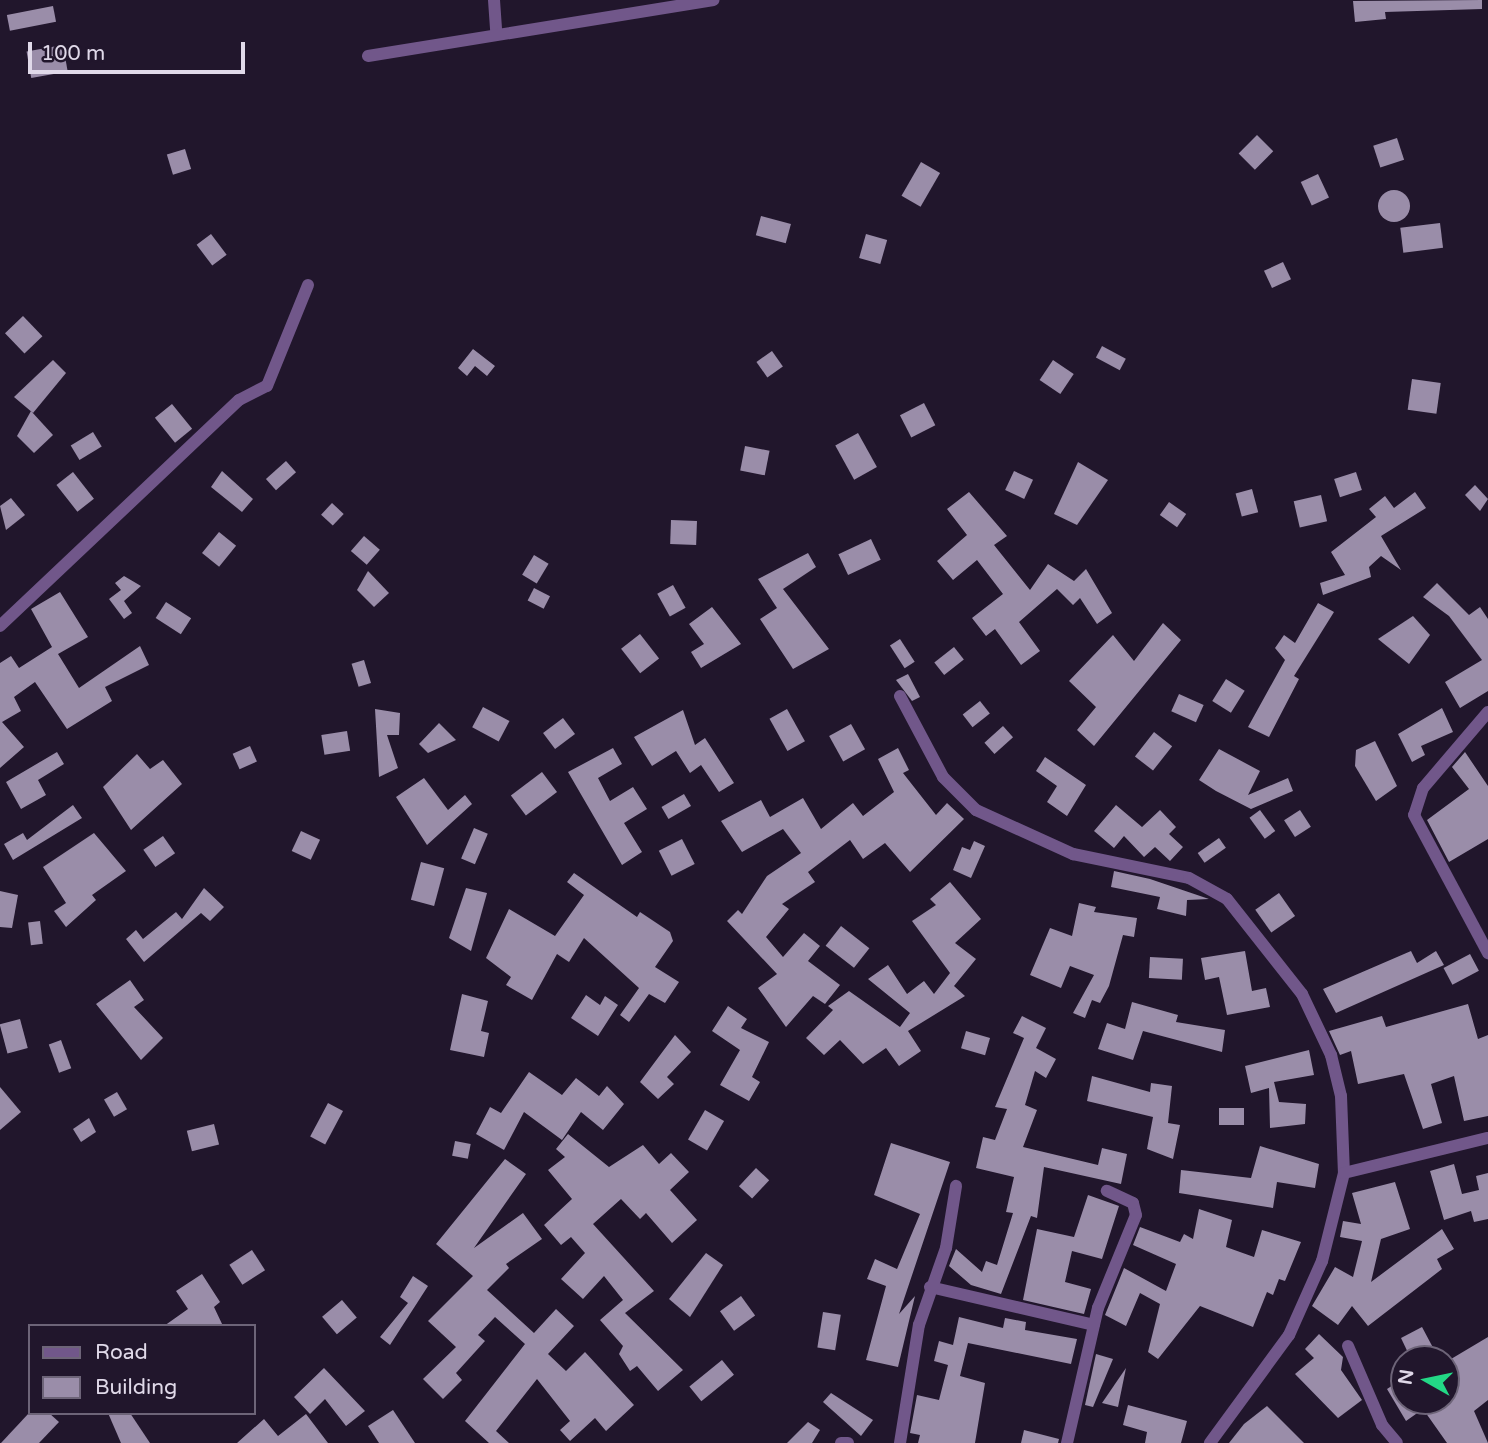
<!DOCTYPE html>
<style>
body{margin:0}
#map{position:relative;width:1488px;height:1443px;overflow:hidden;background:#21162c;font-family:"Varela Round",sans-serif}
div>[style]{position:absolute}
.building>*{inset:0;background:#9a8da9;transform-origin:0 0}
.round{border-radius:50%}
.street>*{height:12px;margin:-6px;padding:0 6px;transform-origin:6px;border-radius:6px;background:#71578a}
span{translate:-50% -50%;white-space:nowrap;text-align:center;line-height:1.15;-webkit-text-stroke:7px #21162c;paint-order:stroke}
.legend{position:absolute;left:28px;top:1324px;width:228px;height:91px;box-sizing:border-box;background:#21162c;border:2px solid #6d6478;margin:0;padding:9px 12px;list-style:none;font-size:21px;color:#e0d9e9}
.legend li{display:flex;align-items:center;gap:14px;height:35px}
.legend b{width:35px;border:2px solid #6d6478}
.north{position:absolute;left:1390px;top:1345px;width:70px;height:70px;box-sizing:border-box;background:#21162c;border:2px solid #6d6478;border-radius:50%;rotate:279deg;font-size:19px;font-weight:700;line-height:28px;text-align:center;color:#e0d9e9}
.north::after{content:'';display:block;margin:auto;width:24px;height:32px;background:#23d886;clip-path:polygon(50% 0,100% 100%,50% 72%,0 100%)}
.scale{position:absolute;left:28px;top:42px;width:217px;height:32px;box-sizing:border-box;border:4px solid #e0d9e9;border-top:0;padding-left:9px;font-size:21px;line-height:24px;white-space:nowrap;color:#e0d9e9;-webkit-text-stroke:5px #21162c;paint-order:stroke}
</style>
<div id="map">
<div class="building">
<div style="clip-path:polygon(1482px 0,1482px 9px,1385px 12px,1386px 19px,1355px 22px,1353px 1px)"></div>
<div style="left:53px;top:6px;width:16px;height:47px;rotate:79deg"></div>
<div style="left:63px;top:45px;width:27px;height:37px;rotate:80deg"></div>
<div style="left:1257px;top:135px;width:23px;height:26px;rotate:45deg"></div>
<div style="left:1397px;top:138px;width:23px;height:25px;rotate:72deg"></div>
<div style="left:185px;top:149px;width:21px;height:19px;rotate:73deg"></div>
<div style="left:921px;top:162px;width:22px;height:39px;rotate:30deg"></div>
<div style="left:1318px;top:174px;width:26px;height:19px;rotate:65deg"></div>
<div class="round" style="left:1378px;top:190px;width:32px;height:32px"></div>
<div style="left:761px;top:216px;width:31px;height:20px;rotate:15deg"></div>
<div style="left:1440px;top:223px;width:25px;height:40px;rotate:83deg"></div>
<div style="left:211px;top:234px;width:26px;height:18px;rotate:53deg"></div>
<div style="left:866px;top:234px;width:22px;height:25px;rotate:16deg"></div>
<div style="left:1283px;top:262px;width:19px;height:21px;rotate:65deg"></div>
<div style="left:23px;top:316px;width:28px;height:25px;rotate:46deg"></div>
<div style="left:1102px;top:346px;width:27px;height:13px;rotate:28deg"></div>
<div style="clip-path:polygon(473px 349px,495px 366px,487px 376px,475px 366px,467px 376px,458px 368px)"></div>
<div style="left:772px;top:351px;width:19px;height:19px;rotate:55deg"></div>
<div style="clip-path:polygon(53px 360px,66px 373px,33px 413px,14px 397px)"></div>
<div style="left:1053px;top:360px;width:25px;height:24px;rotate:34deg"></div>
<div style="left:1412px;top:379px;width:29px;height:31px;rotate:8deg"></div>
<div style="left:924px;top:403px;width:25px;height:27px;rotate:63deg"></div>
<div style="left:172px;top:404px;width:32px;height:22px;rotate:51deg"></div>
<div style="clip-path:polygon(31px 411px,53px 435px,34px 453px,17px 436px)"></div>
<div style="left:93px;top:432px;width:17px;height:26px;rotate:59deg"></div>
<div style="left:858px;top:433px;width:39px;height:26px;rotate:61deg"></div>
<div style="left:745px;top:446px;width:25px;height:25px;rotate:11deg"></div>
<div style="left:286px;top:461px;width:15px;height:27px;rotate:48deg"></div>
<div style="clip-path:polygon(1078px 462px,1108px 480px,1077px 525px,1054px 514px)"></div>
<div style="clip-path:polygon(222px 471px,253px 499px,242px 512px,211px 487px)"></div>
<div style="left:1014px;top:471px;width:21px;height:21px;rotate:25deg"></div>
<div style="left:73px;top:472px;width:34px;height:21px;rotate:52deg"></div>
<div style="left:1356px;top:472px;width:19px;height:23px;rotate:72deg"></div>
<div style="clip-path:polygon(1475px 485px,1488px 499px,1480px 511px,1465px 495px)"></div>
<div style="left:1252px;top:489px;width:24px;height:17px;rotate:75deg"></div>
<div style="clip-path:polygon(969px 492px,1007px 536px,994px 545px,1030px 590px,1048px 564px,1074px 581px,1086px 569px,1112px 613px,1097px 624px,1080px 598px,1073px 605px,1057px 589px,1019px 622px,1040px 651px,1021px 665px,995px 629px,986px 636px,972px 618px,1003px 594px,977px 560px,953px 580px,937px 561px,967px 535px,947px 509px)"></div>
<div style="clip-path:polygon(1415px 492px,1426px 508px,1381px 536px,1401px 570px,1381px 556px,1369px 567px,1371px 577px,1323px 595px,1320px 583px,1345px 575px,1331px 552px,1376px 517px,1369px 509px,1385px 496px,1394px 508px)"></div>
<div style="left:1321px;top:495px;width:27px;height:28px;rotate:77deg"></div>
<div style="clip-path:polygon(11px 498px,25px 515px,6px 530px,0 506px)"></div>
<div style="left:1169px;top:502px;width:21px;height:16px;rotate:35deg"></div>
<div style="left:332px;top:503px;width:16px;height:16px;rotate:43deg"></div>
<div style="left:671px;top:520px;width:26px;height:24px;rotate:2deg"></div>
<div style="left:219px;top:532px;width:22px;height:27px;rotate:39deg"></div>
<div style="left:364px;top:536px;width:21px;height:20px;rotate:41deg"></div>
<div style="left:871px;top:539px;width:23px;height:36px;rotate:65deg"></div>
<div style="clip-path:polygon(808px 553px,816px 567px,783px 589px,829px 649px,793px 669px,760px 619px,777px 608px,758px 579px)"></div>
<div style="left:534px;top:555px;width:17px;height:23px;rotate:31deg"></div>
<div style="clip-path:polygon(368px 571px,389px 593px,374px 607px,357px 590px)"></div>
<div style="clip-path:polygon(124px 576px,141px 586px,124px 601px,132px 613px,124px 619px,109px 599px,121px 590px,115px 583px)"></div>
<div style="clip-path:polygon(1437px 583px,1469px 615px,1480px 607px,1488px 619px,1488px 691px,1460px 708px,1445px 682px,1482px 660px,1449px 616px,1423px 597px)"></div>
<div style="left:673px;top:585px;width:26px;height:18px;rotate:61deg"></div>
<div style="left:534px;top:588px;width:18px;height:14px;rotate:27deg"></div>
<div style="clip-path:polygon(60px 592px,88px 637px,58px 654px,79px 688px,140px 646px,149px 665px,105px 687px,112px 701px,67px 729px,35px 682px,14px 697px,21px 711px,2px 722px,24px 747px,0 768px,0 663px,11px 656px,19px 668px,52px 647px,31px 609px)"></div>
<div style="left:166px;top:602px;width:30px;height:19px;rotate:33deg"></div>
<div style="clip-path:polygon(1318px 603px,1334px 612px,1294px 676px,1299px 679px,1269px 737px,1248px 727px,1285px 660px,1275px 648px,1284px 635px,1295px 643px)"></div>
<div style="clip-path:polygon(712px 607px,741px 644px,701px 668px,691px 652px,704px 644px,689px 624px)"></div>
<div style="clip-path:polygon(1413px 616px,1430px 635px,1409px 664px,1378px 639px)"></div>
<div style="clip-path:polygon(1163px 623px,1181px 640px,1094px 746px,1077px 730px,1096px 707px,1069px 681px,1113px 635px,1134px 661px)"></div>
<div style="left:640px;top:634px;width:31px;height:24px;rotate:52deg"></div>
<div style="left:900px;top:639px;width:27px;height:12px;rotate:57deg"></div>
<div style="left:954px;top:647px;width:16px;height:25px;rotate:52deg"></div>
<div style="left:364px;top:660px;width:24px;height:13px;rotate:73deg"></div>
<div style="clip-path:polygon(908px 674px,920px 697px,912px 701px,896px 680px)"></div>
<div style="left:1226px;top:679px;width:22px;height:26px;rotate:32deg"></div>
<div style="left:1179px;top:694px;width:27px;height:19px;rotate:24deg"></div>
<div style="left:980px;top:701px;width:16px;height:22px;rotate:52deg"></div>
<div style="left:483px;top:707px;width:30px;height:23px;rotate:28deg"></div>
<div style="clip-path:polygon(1442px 708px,1453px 732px,1421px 746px,1425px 755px,1412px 762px,1398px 734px)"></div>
<div style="clip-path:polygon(375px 709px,400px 713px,399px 735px,387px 735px,398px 768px,379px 777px)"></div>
<div style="left:787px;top:709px;width:37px;height:20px;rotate:61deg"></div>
<div style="clip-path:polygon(683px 710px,695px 745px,705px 738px,734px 783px,719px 792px,701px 765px,690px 773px,676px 751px,652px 766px,634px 737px)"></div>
<div style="left:563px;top:718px;width:20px;height:25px;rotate:53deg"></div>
<div style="clip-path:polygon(439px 723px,456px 740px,428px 753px,419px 744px)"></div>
<div style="left:851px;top:724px;width:29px;height:25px;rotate:61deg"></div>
<div style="left:1003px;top:726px;width:15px;height:25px;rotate:48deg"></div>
<div style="left:347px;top:731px;width:20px;height:26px;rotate:81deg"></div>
<div style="left:1154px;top:732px;width:23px;height:31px;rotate:38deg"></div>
<div style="clip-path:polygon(1375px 741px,1397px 786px,1376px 801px,1355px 766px,1356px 750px)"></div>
<div style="left:250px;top:746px;width:17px;height:19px;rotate:66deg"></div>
<div style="clip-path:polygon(613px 748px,622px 764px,598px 778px,610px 801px,633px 787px,647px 809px,624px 823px,642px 852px,622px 865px,568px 772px)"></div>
<div style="clip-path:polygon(898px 748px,909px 770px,903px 773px,936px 815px,947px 803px,964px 819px,910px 872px,885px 843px,863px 859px,850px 840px,808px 872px,815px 882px,782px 904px,789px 909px,766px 937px,783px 957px,804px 933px,820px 946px,808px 961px,840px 985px,825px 1004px,813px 996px,786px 1027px,758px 988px,777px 974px,727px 921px,738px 910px,742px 914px,767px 876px,801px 853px,783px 829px,742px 852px,721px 821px,761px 800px,770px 817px,803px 798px,821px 829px,853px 803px,863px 816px,894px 792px,878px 759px)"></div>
<div style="clip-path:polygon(1219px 749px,1260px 771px,1248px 795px,1288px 778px,1293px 791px,1251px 809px,1216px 791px,1199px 780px)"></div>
<div style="clip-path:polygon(57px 752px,64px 764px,38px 780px,46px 795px,21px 809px,6px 782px)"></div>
<div style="clip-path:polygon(1465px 752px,1488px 786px,1488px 839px,1449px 862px,1427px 820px,1469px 789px,1452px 767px)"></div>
<div style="clip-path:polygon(137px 754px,150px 769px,163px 760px,182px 784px,131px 830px,103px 787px)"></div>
<div style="clip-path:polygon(1045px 757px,1086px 785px,1067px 816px,1047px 802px,1057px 786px,1036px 771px)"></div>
<div style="left:542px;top:772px;width:25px;height:39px;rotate:53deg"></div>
<div style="clip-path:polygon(424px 778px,448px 810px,465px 795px,472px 804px,427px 845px,396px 797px)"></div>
<div style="left:684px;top:794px;width:14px;height:26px;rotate:60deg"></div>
<div style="clip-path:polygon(73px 805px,82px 818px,13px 860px,4px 844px,23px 833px,27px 840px)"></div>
<div style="clip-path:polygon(1116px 805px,1142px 827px,1160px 810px,1176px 827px,1169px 834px,1183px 847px,1170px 861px,1155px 847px,1144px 857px,1124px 836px,1114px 848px,1094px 831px)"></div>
<div style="left:1260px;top:810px;width:26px;height:13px;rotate:54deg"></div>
<div style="left:1300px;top:810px;width:20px;height:19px;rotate:57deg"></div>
<div style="left:474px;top:828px;width:15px;height:33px;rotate:23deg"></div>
<div style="left:301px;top:831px;width:21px;height:22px;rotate:25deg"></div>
<div style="clip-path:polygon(94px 833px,126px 871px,92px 895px,96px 900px,66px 927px,54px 911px,66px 903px,43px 867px)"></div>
<div style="left:163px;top:836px;width:21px;height:24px;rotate:55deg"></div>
<div style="left:1219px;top:838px;width:12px;height:26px;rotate:55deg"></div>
<div style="left:682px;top:839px;width:28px;height:26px;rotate:63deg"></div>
<div style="clip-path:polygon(974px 841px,985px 846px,971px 878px,953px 870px,962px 847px,970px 850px)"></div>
<div style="left:421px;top:862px;width:24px;height:39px;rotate:15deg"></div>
<div style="clip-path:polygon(1114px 871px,1150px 879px,1209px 899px,1187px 900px,1186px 916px,1157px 909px,1160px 897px,1111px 887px)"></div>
<div style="clip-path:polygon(574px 873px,637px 917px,640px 912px,670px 932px,673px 941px,655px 967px,679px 982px,665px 1003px,649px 994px,629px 1022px,620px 1015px,639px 988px,584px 938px,569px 962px,557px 954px,532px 1000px,506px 985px,511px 977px,486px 958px,509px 909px,555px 936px,584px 895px,567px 882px)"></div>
<div style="clip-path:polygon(950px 882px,981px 919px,955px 943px,976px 959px,954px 986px,965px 996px,908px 1031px,921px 1051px,899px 1066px,886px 1048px,863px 1064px,840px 1040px,824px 1055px,806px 1038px,833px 1010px,828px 1006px,849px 991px,900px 1027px,910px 1013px,868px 979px,888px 965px,907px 994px,924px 981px,934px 994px,950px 973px,912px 921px,936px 905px,930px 899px)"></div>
<div style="clip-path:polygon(204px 888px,224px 907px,210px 921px,201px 913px,144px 962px,126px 939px,136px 930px,143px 939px,176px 912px,182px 919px)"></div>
<div style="clip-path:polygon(466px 888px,487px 893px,471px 951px,449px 938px)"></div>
<div style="clip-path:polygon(0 891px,18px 895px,12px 928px,0 927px)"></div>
<div style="left:1279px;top:893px;width:28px;height:29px;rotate:55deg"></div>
<div style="clip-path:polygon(1079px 903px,1096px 907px,1094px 912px,1137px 918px,1134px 937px,1123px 935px,1109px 986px,1100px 1003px,1092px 1000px,1085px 1018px,1073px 1013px,1094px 975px,1070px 966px,1061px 988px,1030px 975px,1050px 928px,1072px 936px)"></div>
<div style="left:40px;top:921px;width:23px;height:12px;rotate:83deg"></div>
<div style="left:841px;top:926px;width:36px;height:25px;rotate:38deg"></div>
<div style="clip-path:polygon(1245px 951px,1252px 991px,1266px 988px,1270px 1007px,1227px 1015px,1219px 977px,1205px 980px,1201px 958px)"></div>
<div style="clip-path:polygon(1411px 951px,1417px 963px,1436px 951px,1444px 965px,1336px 1013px,1323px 989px)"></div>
<div style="left:1470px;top:954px;width:19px;height:30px;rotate:62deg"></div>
<div style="left:1150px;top:957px;width:33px;height:21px;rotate:3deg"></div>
<div style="clip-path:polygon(130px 980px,144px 1000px,134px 1007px,163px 1038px,141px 1060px,96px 1004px)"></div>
<div style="clip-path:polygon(462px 994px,488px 1001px,481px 1031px,489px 1033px,484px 1057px,450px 1050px)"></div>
<div style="clip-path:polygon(586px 995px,600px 1005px,605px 996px,618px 1005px,598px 1036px,571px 1018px)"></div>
<div style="clip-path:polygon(1132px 1002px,1178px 1015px,1176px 1022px,1225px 1030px,1222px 1052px,1143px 1031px,1133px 1060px,1098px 1049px,1107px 1023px,1125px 1029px)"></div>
<div style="clip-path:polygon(1468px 1004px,1478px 1039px,1488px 1035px,1488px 1116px,1464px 1121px,1454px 1076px,1431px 1084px,1442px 1123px,1423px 1129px,1404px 1074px,1358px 1084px,1351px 1051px,1340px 1055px,1329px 1031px,1382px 1016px,1386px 1027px)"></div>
<div style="clip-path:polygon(728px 1006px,747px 1019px,741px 1028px,769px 1042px,752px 1077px,760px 1082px,749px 1101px,720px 1085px,740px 1050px,712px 1031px)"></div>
<div style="clip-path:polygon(1022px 1016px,1046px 1028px,1036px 1048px,1056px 1059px,1046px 1078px,1035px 1071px,1025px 1105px,1037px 1110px,1023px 1147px,1098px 1165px,1102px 1148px,1127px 1154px,1121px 1184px,1044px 1167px,1037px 1218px,1031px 1216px,1001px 1294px,971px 1285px,949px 1266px,956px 1249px,982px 1272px,986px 1261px,997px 1265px,1013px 1213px,1006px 1212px,1014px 1177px,976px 1168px,983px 1137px,995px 1140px,1007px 1109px,995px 1107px,1024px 1038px,1013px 1033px)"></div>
<div style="left:20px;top:1019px;width:30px;height:21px;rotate:75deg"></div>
<div style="left:966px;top:1031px;width:25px;height:18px;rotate:16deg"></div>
<div style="clip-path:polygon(675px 1035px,691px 1052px,667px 1077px,674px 1084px,658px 1099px,640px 1082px)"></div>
<div style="left:61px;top:1040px;width:30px;height:13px;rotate:70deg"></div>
<div style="clip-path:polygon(1309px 1050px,1314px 1075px,1274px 1082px,1279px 1102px,1306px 1104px,1305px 1124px,1270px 1128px,1269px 1088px,1251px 1093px,1245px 1066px)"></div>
<div style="clip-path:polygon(529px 1072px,562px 1095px,576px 1078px,599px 1096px,607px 1086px,624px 1104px,603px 1130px,581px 1112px,562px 1140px,524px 1112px,504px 1150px,476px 1134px,490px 1107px,501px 1113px)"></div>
<div style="clip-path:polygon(1092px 1076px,1150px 1092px,1151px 1083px,1172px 1086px,1168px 1123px,1180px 1125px,1173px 1159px,1147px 1149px,1153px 1117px,1087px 1101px)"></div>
<div style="clip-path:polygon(0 1087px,21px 1112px,0 1130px)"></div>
<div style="left:117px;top:1092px;width:20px;height:15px;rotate:60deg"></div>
<div style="left:328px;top:1103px;width:17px;height:38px;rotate:28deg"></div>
<div style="left:1219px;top:1108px;width:25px;height:17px"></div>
<div style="left:705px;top:1110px;width:22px;height:34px;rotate:30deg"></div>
<div style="clip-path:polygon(89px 1118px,96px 1132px,81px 1142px,73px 1129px)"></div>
<div style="left:214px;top:1124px;width:21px;height:28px;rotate:76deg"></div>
<div style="clip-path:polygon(568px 1134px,609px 1167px,643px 1145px,659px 1164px,671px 1153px,689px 1172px,670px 1190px,697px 1220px,672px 1243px,646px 1213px,640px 1219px,621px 1199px,593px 1224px,654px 1291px,625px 1313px,683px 1370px,658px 1391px,637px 1366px,630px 1371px,619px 1354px,623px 1346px,600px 1320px,623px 1300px,604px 1276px,583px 1299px,561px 1279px,585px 1253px,571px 1237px,561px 1245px,544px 1225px,572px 1199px,548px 1170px,565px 1157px,556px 1149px)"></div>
<div style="left:455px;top:1141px;width:16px;height:15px;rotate:11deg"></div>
<div style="clip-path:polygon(891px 1143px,950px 1162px,899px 1314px,915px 1296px,898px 1367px,866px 1360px,886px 1286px,867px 1279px,875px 1259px,897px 1269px,920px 1214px,874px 1195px)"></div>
<div style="clip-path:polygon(1260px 1146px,1319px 1164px,1315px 1188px,1277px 1182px,1273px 1208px,1179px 1193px,1181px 1170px,1251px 1178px)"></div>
<div style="clip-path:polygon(505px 1159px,526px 1174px,474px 1248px,523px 1213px,542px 1239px,506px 1264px,509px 1268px,487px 1290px,534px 1333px,556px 1309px,574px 1326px,548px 1354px,566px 1371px,585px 1352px,634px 1405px,606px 1431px,595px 1418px,570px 1441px,560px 1430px,570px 1421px,537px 1379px,496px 1431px,509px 1443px,489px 1443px,465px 1421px,525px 1344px,495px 1317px,478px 1335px,485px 1341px,456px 1373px,462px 1380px,443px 1399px,423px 1379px,456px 1347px,428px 1321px,473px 1276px,436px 1244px)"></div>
<div style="clip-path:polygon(1454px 1164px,1462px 1194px,1479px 1190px,1476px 1176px,1488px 1173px,1488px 1219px,1474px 1222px,1471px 1211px,1444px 1220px,1430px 1171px)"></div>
<div style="left:756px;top:1168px;width:18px;height:25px;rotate:43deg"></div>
<div style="clip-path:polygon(1395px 1182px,1410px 1229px,1381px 1239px,1371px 1282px,1442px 1229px,1454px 1249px,1437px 1259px,1442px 1269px,1368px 1326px,1352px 1306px,1338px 1325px,1312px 1306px,1335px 1267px,1353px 1277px,1362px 1241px,1340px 1237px,1343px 1221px,1361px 1224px,1352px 1193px)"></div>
<div style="clip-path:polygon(1088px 1195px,1119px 1206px,1102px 1259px,1072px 1251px,1065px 1282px,1091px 1289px,1084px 1314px,1023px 1300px,1037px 1229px,1074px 1237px)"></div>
<div style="clip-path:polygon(1199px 1209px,1232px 1220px,1226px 1247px,1254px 1257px,1262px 1230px,1301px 1242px,1285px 1281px,1279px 1279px,1273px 1295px,1267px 1292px,1253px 1327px,1200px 1306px,1158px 1359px,1148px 1352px,1160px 1304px,1140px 1293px,1126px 1326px,1105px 1315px,1124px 1268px,1166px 1291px,1176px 1264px,1133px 1245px,1140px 1227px,1180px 1242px,1184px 1234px,1193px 1239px)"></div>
<div style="left:252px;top:1250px;width:24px;height:27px;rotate:57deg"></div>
<div style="clip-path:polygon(706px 1253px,723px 1265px,690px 1317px,669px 1299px)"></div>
<div style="clip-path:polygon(202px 1274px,220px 1302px,214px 1307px,223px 1326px,164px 1326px,188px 1309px,176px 1291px)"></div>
<div style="clip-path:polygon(413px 1276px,428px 1286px,390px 1345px,380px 1337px,408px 1303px,400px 1297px)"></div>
<div style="left:741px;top:1296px;width:24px;height:26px;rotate:54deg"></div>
<div style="left:342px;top:1300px;width:23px;height:26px;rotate:50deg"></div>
<div style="left:823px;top:1312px;width:18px;height:36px;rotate:9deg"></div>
<div style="clip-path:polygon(959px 1317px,1003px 1328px,1005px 1318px,1026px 1322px,1025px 1330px,1077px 1339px,1071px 1364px,968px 1343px,960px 1376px,985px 1383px,975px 1443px,918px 1443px,920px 1435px,910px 1433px,917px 1395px,939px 1400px,948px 1365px,934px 1361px,939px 1341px,953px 1345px)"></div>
<div style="clip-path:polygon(1422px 1327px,1439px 1359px,1411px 1359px,1401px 1338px)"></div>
<div style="clip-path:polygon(1319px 1334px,1343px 1357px,1341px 1370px,1362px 1400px,1338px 1418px,1295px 1374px,1314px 1358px,1305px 1349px)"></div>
<div style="clip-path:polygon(1488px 1337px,1488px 1400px,1474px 1411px,1488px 1443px,1447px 1443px,1423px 1409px,1406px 1421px,1387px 1389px,1404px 1378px,1404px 1401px,1446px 1401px,1446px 1362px)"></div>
<div style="clip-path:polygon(1096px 1354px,1113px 1359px,1093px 1407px,1085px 1405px)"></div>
<div style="left:722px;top:1360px;width:19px;height:42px;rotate:51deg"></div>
<div style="clip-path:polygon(324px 1368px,365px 1411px,346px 1426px,325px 1399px,310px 1414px,294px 1397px)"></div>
<div style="clip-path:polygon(1126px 1368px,1118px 1407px,1102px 1403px)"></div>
<div style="clip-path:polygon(831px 1393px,873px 1420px,861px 1436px,823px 1402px)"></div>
<div style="clip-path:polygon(1128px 1405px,1187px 1421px,1181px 1443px,1145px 1443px,1147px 1432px,1123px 1425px)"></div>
<div style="clip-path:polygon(1267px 1406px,1304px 1443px,1229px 1443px,1244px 1424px)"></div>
<div style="clip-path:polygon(393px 1410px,415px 1443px,379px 1443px,368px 1426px)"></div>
<div style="clip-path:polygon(29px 1413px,49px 1413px,59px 1422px,39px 1443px,1px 1443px)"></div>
<div style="clip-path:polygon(108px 1413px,130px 1413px,150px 1443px,121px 1443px)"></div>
<div style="clip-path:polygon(306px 1414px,328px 1443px,237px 1443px,264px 1419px,278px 1436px)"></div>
<div style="clip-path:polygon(808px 1422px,820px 1430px,812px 1443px,787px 1443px)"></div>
<div style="clip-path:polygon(1024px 1430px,1059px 1439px,1058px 1443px,1021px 1443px)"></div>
</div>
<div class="street">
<div style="left:494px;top:0;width:32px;rotate:86deg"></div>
<div style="left:368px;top:56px;width:350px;rotate:-9.2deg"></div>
<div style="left:0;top:626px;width:329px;rotate:-43.4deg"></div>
<div style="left:239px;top:400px;width:31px;rotate:-27deg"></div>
<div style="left:267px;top:386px;width:109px;rotate:-67.9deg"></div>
<div style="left:900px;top:696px;width:92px;rotate:62deg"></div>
<div style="left:943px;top:777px;width:47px;rotate:45deg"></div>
<div style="left:976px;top:810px;width:107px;rotate:24.4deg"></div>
<div style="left:1073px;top:854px;width:118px;rotate:11.7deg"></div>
<div style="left:1189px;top:878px;width:43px;rotate:28.9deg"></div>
<div style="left:1227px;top:899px;width:121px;rotate:51.7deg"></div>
<div style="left:1302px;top:994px;width:68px;rotate:64.6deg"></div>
<div style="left:1331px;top:1055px;width:42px;rotate:76.3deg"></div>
<div style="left:1341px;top:1096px;width:77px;rotate:87.8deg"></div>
<div style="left:1344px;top:1173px;width:91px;rotate:104deg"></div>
<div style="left:1322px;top:1261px;width:81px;rotate:114deg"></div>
<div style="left:1289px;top:1335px;width:134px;rotate:126.2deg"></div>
<div style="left:1488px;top:712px;width:100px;rotate:130.5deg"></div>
<div style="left:1423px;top:788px;width:28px;rotate:108deg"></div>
<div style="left:1414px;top:815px;width:157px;rotate:61.8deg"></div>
<div style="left:1344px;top:1173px;width:148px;rotate:-13.7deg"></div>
<div style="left:930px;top:1287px;width:168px;rotate:13deg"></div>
<div style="left:1348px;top:1346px;width:86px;rotate:66.7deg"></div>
<div style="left:1382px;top:1425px;width:23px;rotate:50deg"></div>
<div style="left:841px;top:1443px;width:7px"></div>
<div style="left:900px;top:1443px;width:120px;rotate:-80.9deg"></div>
<div style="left:919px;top:1325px;width:82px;rotate:-70.7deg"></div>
<div style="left:946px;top:1248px;width:63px;rotate:-80.8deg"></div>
<div style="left:1067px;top:1443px;width:139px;rotate:-77.1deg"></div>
<div style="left:1098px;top:1308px;width:100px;rotate:-67.8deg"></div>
<div style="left:1136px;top:1215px;width:12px;rotate:-104deg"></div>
<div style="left:1133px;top:1203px;width:29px;rotate:-155deg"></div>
</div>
<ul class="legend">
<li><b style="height:9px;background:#71578a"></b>Road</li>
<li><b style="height:19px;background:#9a8da9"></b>Building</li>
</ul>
<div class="north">N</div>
<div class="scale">100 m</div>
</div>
